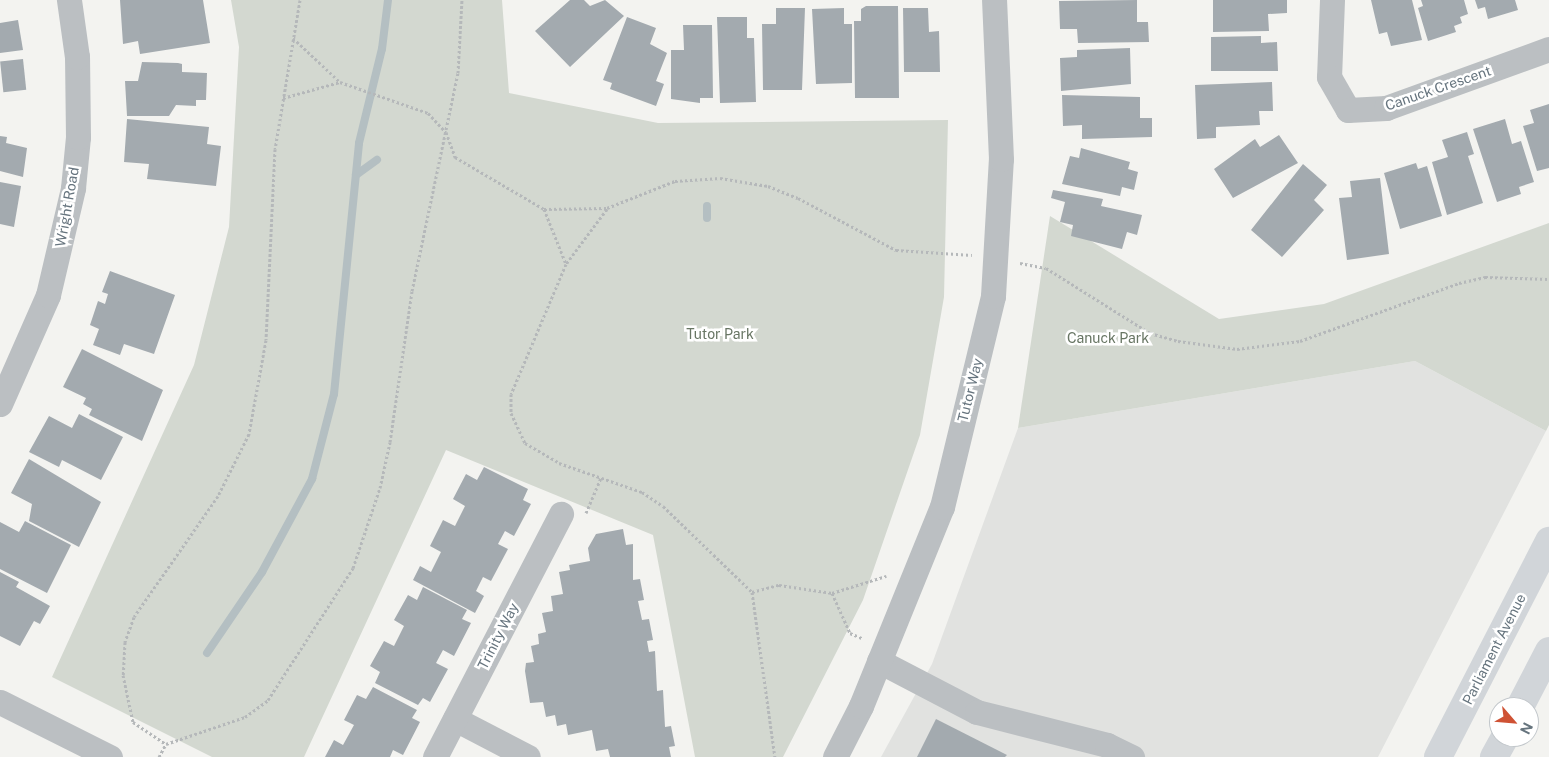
<!DOCTYPE html>
<style>
body{margin:0}
#map{position:relative;width:1549px;height:757px;overflow:hidden;background:#f3f3f0;font-family:"Public Sans",sans-serif}
div>[style]{position:absolute}
.built>*{inset:0;background:#e1e2e0}
.green>*{inset:0;background:#d3d8d0}
.stream>*{height:8px;margin:-4px;padding:0 4px;transform-origin:4px;border-radius:4px;background:#b4bfc2}
.building>*{inset:0;background:#a3aaaf;transform-origin:0 0}
.path>*{height:3px;margin-top:-1.5px;transform-origin:0;background:repeating-linear-gradient(90deg,#b5b8ba 0 2.5px,transparent 0 5px)}
.minor>*{height:25px;margin:-12.5px;padding:0 12.5px;transform-origin:12.5px;border-radius:12.5px;background:#bbbfc2}
.major>*{height:28px;margin:-14px;padding:0 14px;transform-origin:14px;border-radius:14px;background:#d1d5d9}
span{translate:-50% -50%;white-space:nowrap;text-align:center;line-height:1.15;-webkit-text-stroke:5px #fff;paint-order:stroke}
.street-label{font-size:14px;color:#66747e}
.park-label{font-size:14px;color:#687664}
.north{position:absolute;left:1489px;top:697px;width:50px;height:50px;box-sizing:border-box;background:#fff;border:1px solid #c2c7cb;border-radius:50%;rotate:117deg;font-size:14px;font-weight:700;line-height:20px;text-align:center;color:#66747e}
.north::after{content:'';display:block;margin:auto;width:18px;height:22px;background:#cf5234;clip-path:polygon(50% 0,100% 100%,50% 72%,0 100%)}
</style>
<div id="map">
<div class="built">
<div style="clip-path:polygon(1415px 361px,1546px 431px,1378px 757px,881px 757px,932px 664px,1018px 428px)"></div>
</div>
<div class="green">
<div style="clip-path:polygon(231px 0,502px 0,509px 93px,658px 123px,948px 120px,944px 297px,920px 435px,863px 600px,783px 757px,695px 757px,653px 535px,446px 450px,304px 757px,212px 757px,52px 677px,194px 365px,229px 227px,239px 47px)"></div>
<div style="clip-path:polygon(1050px 216px,1219px 319px,1324px 304px,1549px 223px,1549px 425px,1546px 431px,1415px 361px,1018px 428px)"></div>
</div>
<div class="stream">
<div style="left:356px;top:175px;width:26px;rotate:-36deg"></div>
<div style="left:707px;top:218px;width:12px;rotate:-90deg"></div>
<div style="left:207px;top:653px;width:98px;rotate:-55.8deg"></div>
<div style="left:262px;top:572px;width:106px;rotate:-61.7deg"></div>
<div style="left:312px;top:479px;width:88px;rotate:-75.5deg"></div>
<div style="left:334px;top:394px;width:252px;rotate:-84.3deg"></div>
<div style="left:359px;top:143px;width:97px;rotate:-76.3deg"></div>
<div style="left:382px;top:49px;width:49px;rotate:-83deg"></div>
</div>
<div class="building">
<div style="clip-path:polygon(120px 0,203px 0,210px 43px,140px 54px,138px 41px,123px 44px)"></div>
<div style="clip-path:polygon(570px 0,584px 0,590px 6px,605px 0,624px 16px,570px 67px,535px 31px)"></div>
<div style="clip-path:polygon(1137px 0,1137px 22px,1148px 22px,1149px 42px,1078px 43px,1077px 29px,1060px 29px,1059px 1px)"></div>
<div style="clip-path:polygon(1213px 0,1287px 0,1287px 13px,1268px 14px,1269px 31px,1213px 32px)"></div>
<div style="clip-path:polygon(1371px 0,1412px 0,1422px 40px,1391px 46px,1387px 32px,1379px 34px)"></div>
<div style="clip-path:polygon(1421px 0,1464px 0,1468px 14px,1460px 17px,1462px 23px,1454px 26px,1456px 32px,1428px 41px,1418px 8px,1423px 6px)"></div>
<div style="clip-path:polygon(1475px 0,1515px 0,1518px 10px,1488px 19px,1485px 7px,1478px 9px)"></div>
<div style="clip-path:polygon(866px 6px,898px 6px,899px 98px,855px 98px,854px 21px,861px 21px,861px 9px)"></div>
<div style="clip-path:polygon(776px 8px,805px 8px,802px 90px,763px 90px,762px 24px,776px 24px)"></div>
<div style="clip-path:polygon(844px 8px,844px 24px,852px 24px,852px 83px,816px 84px,812px 9px)"></div>
<div style="clip-path:polygon(903px 8px,928px 8px,929px 32px,939px 31px,940px 72px,904px 72px)"></div>
<div style="clip-path:polygon(627px 17px,656px 28px,650px 44px,667px 53px,656px 81px,664px 84px,656px 106px,610px 89px,612px 83px,603px 80px)"></div>
<div style="clip-path:polygon(717px 17px,747px 17px,747px 38px,754px 38px,756px 102px,720px 103px)"></div>
<div style="clip-path:polygon(18px 20px,23px 50px,0 53px,0 23px)"></div>
<div style="clip-path:polygon(683px 25px,712px 25px,713px 98px,700px 98px,700px 103px,671px 99px,671px 50px,684px 50px)"></div>
<div style="clip-path:polygon(1261px 36px,1261px 43px,1277px 42px,1278px 71px,1211px 71px,1211px 37px)"></div>
<div style="clip-path:polygon(1130px 48px,1131px 84px,1061px 91px,1060px 58px,1077px 57px,1077px 50px)"></div>
<div style="left:23px;top:59px;width:31px;height:23px;rotate:84deg"></div>
<div style="clip-path:polygon(142px 62px,178px 63px,182px 64px,182px 72px,207px 73px,206px 100px,196px 100px,196px 106px,176px 105px,169px 116px,127px 116px,125px 81px,138px 81px)"></div>
<div style="clip-path:polygon(1272px 82px,1273px 111px,1259px 111px,1260px 125px,1216px 127px,1216px 138px,1197px 139px,1195px 85px)"></div>
<div style="clip-path:polygon(1062px 95px,1140px 97px,1140px 118px,1152px 118px,1152px 137px,1082px 139px,1082px 125px,1063px 126px)"></div>
<div style="clip-path:polygon(1549px 104px,1549px 168px,1537px 171px,1523px 126px,1534px 123px,1530px 110px)"></div>
<div style="clip-path:polygon(127px 119px,209px 127px,207px 144px,221px 146px,216px 186px,147px 179px,149px 164px,124px 162px)"></div>
<div style="clip-path:polygon(1505px 119px,1512px 144px,1521px 141px,1534px 182px,1519px 187px,1521px 194px,1497px 202px,1473px 129px)"></div>
<div style="clip-path:polygon(1467px 132px,1474px 154px,1468px 156px,1483px 203px,1447px 215px,1432px 162px,1448px 157px,1442px 140px)"></div>
<div style="clip-path:polygon(1279px 135px,1298px 163px,1233px 198px,1214px 169px,1255px 139px,1260px 147px)"></div>
<div style="clip-path:polygon(0 136px,7px 137px,6px 143px,27px 148px,23px 177px,0 171px)"></div>
<div style="clip-path:polygon(1081px 148px,1130px 162px,1128px 169px,1138px 172px,1134px 190px,1122px 187px,1120px 196px,1062px 184px,1070px 156px,1079px 158px)"></div>
<div style="clip-path:polygon(1416px 163px,1418px 169px,1427px 166px,1442px 216px,1400px 229px,1384px 173px)"></div>
<div style="clip-path:polygon(1303px 164px,1327px 185px,1314px 200px,1324px 210px,1282px 257px,1251px 230px)"></div>
<div style="clip-path:polygon(1380px 178px,1389px 254px,1347px 260px,1339px 198px,1352px 197px,1350px 181px)"></div>
<div style="clip-path:polygon(0 182px,21px 186px,14px 227px,0 224px)"></div>
<div style="clip-path:polygon(1053px 190px,1103px 199px,1101px 206px,1142px 215px,1137px 235px,1127px 232px,1122px 249px,1071px 236px,1073px 225px,1060px 222px,1065px 202px,1051px 198px)"></div>
<div style="clip-path:polygon(110px 271px,175px 295px,154px 354px,124px 344px,120px 355px,93px 345px,99px 329px,90px 325px,98px 301px,105px 304px,108px 294px,102px 292px)"></div>
<div style="clip-path:polygon(82px 349px,163px 390px,142px 441px,89px 415px,92px 409px,83px 404px,86px 398px,63px 387px)"></div>
<div style="clip-path:polygon(79px 414px,123px 437px,101px 480px,62px 460px,59px 467px,29px 452px,49px 416px,72px 428px)"></div>
<div style="clip-path:polygon(29px 459px,101px 502px,79px 547px,29px 521px,32px 504px,11px 493px)"></div>
<div style="clip-path:polygon(484px 467px,528px 489px,523px 500px,531px 504px,514px 536px,505px 531px,498px 544px,508px 549px,491px 581px,483px 577px,476px 591px,484px 596px,475px 613px,413px 580px,420px 566px,431px 572px,441px 552px,430px 546px,443px 520px,455px 526px,465px 506px,453px 499px,466px 474px,477px 480px)"></div>
<div style="clip-path:polygon(25px 521px,71px 545px,47px 593px,0 569px,0 522px,19px 532px)"></div>
<div style="clip-path:polygon(623px 529px,626px 545px,633px 544px,633px 580px,640px 579px,644px 600px,638px 601px,642px 620px,649px 619px,653px 640px,647px 641px,649px 652px,655px 651px,657px 691px,663px 690px,665px 727px,671px 726px,675px 746px,669px 747px,671px 757px,610px 757px,608px 749px,596px 751px,592px 730px,568px 735px,566px 724px,557px 726px,555px 715px,546px 717px,543px 702px,530px 703px,525px 671px,526px 663px,534px 662px,531px 646px,539px 644px,538px 634px,546px 632px,542px 613px,553px 611px,551px 596px,563px 594px,559px 572px,570px 570px,569px 565px,590px 561px,588px 548px,596px 534px)"></div>
<div style="clip-path:polygon(0 572px,19px 582px,16px 587px,50px 606px,40px 624px,34px 621px,20px 646px,0 636px)"></div>
<div style="clip-path:polygon(423px 587px,467px 610px,462px 619px,471px 623px,454px 656px,443px 650px,436px 663px,448px 669px,430px 702px,423px 698px,418px 705px,375px 683px,380px 672px,370px 666px,384px 641px,394px 646px,404px 626px,394px 620px,408px 595px,417px 600px)"></div>
<div style="clip-path:polygon(373px 687px,417px 710px,412px 718px,420px 722px,403px 755px,393px 750px,390px 757px,325px 757px,334px 740px,343px 745px,354px 725px,344px 720px,357px 695px,366px 699px)"></div>
<div style="clip-path:polygon(936px 719px,1007px 755px,1005px 757px,917px 757px)"></div>
</div>
<div class="path">
<div style="left:300px;top:0;width:151px;rotate:99.5deg"></div>
<div style="left:275px;top:149px;width:191px;rotate:92.7deg"></div>
<div style="left:266px;top:340px;width:96px;rotate:100.3deg"></div>
<div style="left:249px;top:434px;width:69px;rotate:116.6deg"></div>
<div style="left:218px;top:496px;width:147px;rotate:124.8deg"></div>
<div style="left:134px;top:617px;width:27px;rotate:110deg"></div>
<div style="left:125px;top:642px;width:33px;rotate:93deg"></div>
<div style="left:123px;top:675px;width:48px;rotate:78deg"></div>
<div style="left:133px;top:722px;width:40px;rotate:34deg"></div>
<div style="left:166px;top:744px;width:83px;rotate:-18.9deg"></div>
<div style="left:245px;top:717px;width:29px;rotate:-36deg"></div>
<div style="left:268px;top:700px;width:157px;rotate:-57.2deg"></div>
<div style="left:353px;top:568px;width:84px;rotate:-71.4deg"></div>
<div style="left:380px;top:488px;width:47px;rotate:-77.7deg"></div>
<div style="left:390px;top:442px;width:153px;rotate:-81.7deg"></div>
<div style="left:412px;top:291px;width:223px;rotate:-78.1deg"></div>
<div style="left:458px;top:73px;width:73px;rotate:-86.9deg"></div>
<div style="left:293px;top:38px;width:64px;rotate:43.1deg"></div>
<div style="left:340px;top:82px;width:93px;rotate:19.4deg"></div>
<div style="left:428px;top:113px;width:26px;rotate:47deg"></div>
<div style="left:446px;top:132px;width:27px;rotate:70deg"></div>
<div style="left:455px;top:157px;width:103px;rotate:30.3deg"></div>
<div style="left:544px;top:209px;width:63px;rotate:-0.9deg"></div>
<div style="left:607px;top:208px;width:73px;rotate:-21.7deg"></div>
<div style="left:675px;top:181px;width:45px;rotate:-3.8deg"></div>
<div style="left:720px;top:178px;width:49px;rotate:9.5deg"></div>
<div style="left:768px;top:186px;width:32px;rotate:22deg"></div>
<div style="left:798px;top:198px;width:111px;rotate:28deg"></div>
<div style="left:896px;top:250px;width:76px;rotate:3.8deg"></div>
<div style="left:283px;top:98px;width:59px;rotate:-15.7deg"></div>
<div style="left:544px;top:209px;width:59px;rotate:68.2deg"></div>
<div style="left:607px;top:209px;width:69px;rotate:126.7deg"></div>
<div style="left:566px;top:264px;width:141px;rotate:112.9deg"></div>
<div style="left:511px;top:394px;width:19px;rotate:90deg"></div>
<div style="left:511px;top:413px;width:33px;rotate:65deg"></div>
<div style="left:525px;top:443px;width:39px;rotate:30deg"></div>
<div style="left:559px;top:463px;width:88px;rotate:19.3deg"></div>
<div style="left:642px;top:492px;width:25px;rotate:34deg"></div>
<div style="left:663px;top:506px;width:124px;rotate:44deg"></div>
<div style="left:752px;top:592px;width:28px;rotate:-15deg"></div>
<div style="left:779px;top:585px;width:54px;rotate:8.6deg"></div>
<div style="left:832px;top:593px;width:57px;rotate:-17.5deg"></div>
<div style="left:1020px;top:263px;width:26px;rotate:11deg"></div>
<div style="left:1046px;top:268px;width:123px;rotate:32deg"></div>
<div style="left:1150px;top:333px;width:29px;rotate:16deg"></div>
<div style="left:1178px;top:341px;width:60px;rotate:7.7deg"></div>
<div style="left:1237px;top:349px;width:64px;rotate:-7.2deg"></div>
<div style="left:1300px;top:341px;width:169px;rotate:-20deg"></div>
<div style="left:1459px;top:283px;width:27px;rotate:-13deg"></div>
<div style="left:1485px;top:277px;width:64px;rotate:1.8deg"></div>
<div style="left:586px;top:513px;width:39px;rotate:-67deg"></div>
<div style="left:752px;top:592px;width:167px;rotate:82.1deg"></div>
<div style="left:832px;top:593px;width:44px;rotate:65.8deg"></div>
<div style="left:850px;top:633px;width:13px;rotate:23deg"></div>
<div style="left:159px;top:757px;width:15px;rotate:-62deg"></div>
</div>
<div class="minor">
<div style="left:1332px;top:0;width:77px;rotate:92.2deg"></div>
<div style="left:1329px;top:77px;width:38px;rotate:60deg"></div>
<div style="left:1348px;top:110px;width:38px;rotate:-3deg"></div>
<div style="left:1386px;top:108px;width:173px;rotate:-19.9deg"></div>
<div style="left:0;top:404px;width:119px;rotate:-66.2deg"></div>
<div style="left:48px;top:295px;width:110px;rotate:-76.8deg"></div>
<div style="left:73px;top:188px;width:51px;rotate:-84.4deg"></div>
<div style="left:78px;top:137px;width:80px;rotate:-90.7deg"></div>
<div style="left:77px;top:57px;width:58px;rotate:-98deg"></div>
<div style="left:879px;top:661px;width:110px;rotate:27.5deg"></div>
<div style="left:977px;top:712px;width:134px;rotate:14.2deg"></div>
<div style="left:1107px;top:745px;width:28px;rotate:26deg"></div>
<div style="left:0;top:702px;width:123px;rotate:26.6deg"></div>
<div style="left:455px;top:719px;width:82px;rotate:27.5deg"></div>
<div style="left:435px;top:757px;width:274px;rotate:-62.6deg"></div>
<div style="left:835px;top:757px;width:57px;rotate:-63deg"></div>
<div style="left:861px;top:706px;width:215px;rotate:-67.9deg"></div>
<div style="left:942px;top:507px;width:217px;rotate:-76.4deg"></div>
<div style="left:993px;top:296px;width:137px;rotate:-86.7deg"></div>
<div style="left:1001px;top:159px;width:159px;rotate:-92.5deg"></div>
</div>
<div class="major">
<div style="left:1520px;top:707px;width:63px;rotate:-62.6deg"></div>
<div style="left:1438px;top:757px;width:243px;rotate:-62.8deg"></div>
<div style="left:1494px;top:757px;width:23px;rotate:-61deg"></div>
</div>
<div class="street-label">
<span style="left:1438px;top:88px;rotate:-19deg">Canuck Crescent</span>
<span style="left:67px;top:207px;rotate:-80deg">Wright Road</span>
<span style="left:970px;top:390px;rotate:-76deg">Tutor Way</span>
<span style="left:498px;top:636px;rotate:-63deg">Trinity Way</span>
<span style="left:1494px;top:649px;rotate:-63deg">Parliament Avenue</span>
</div>
<div class="park-label">
<span style="left:720px;top:334px">Tutor Park</span>
<span style="left:1108px;top:338px">Canuck Park</span>
</div>
<div class="north">N</div>
</div>
